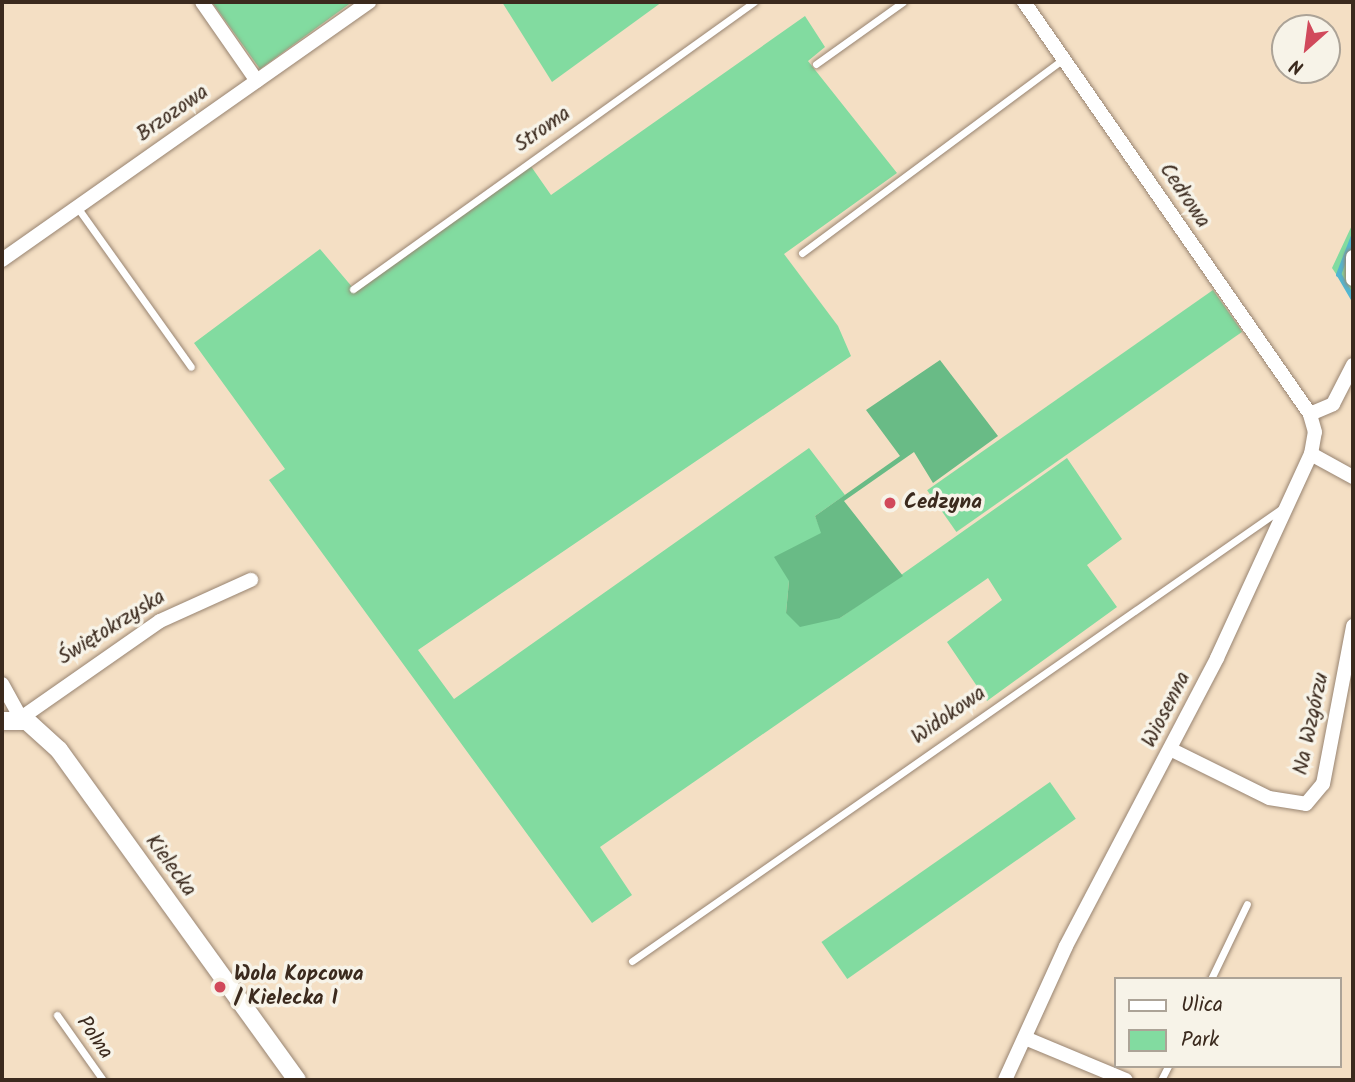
<!DOCTYPE html>
<meta charset="utf-8">
<style>
body{margin:0}
#map{position:relative;width:1355px;height:1082px;overflow:hidden;background:#f4dfc4;font-family:Kalam,sans-serif}
div>[style]{position:absolute}
.green>*{inset:0;background:#82dba0;transform-origin:0 0}
.forest>*{inset:0;background:#69bb86}
.stream>*{height:4.5px;margin:-2.25px;padding:0 2.25px;transform-origin:2.25px;border-radius:2.25px;background:#52b6d1}
.roads{filter:drop-shadow(0 0 2px #988471) drop-shadow(0 0 2px #988471)}
.service>*{height:7px;margin:-3.5px;padding:0 3.5px;transform-origin:3.5px;border-radius:3.5px;background:#fff}
.minor>*{height:14px;margin:-7px;padding:0 7px;transform-origin:7px;border-radius:7px;background:#fff}
.tertiary>*{height:18px;margin:-9px;padding:0 9px;transform-origin:9px;border-radius:9px;background:#fff}
.dots>*{width:19px;height:19px;translate:-50% -50%;box-sizing:border-box;border:4px solid #f7f3e8;border-radius:50%}
span{translate:-50% -50%;white-space:nowrap;text-align:center;line-height:1.15;-webkit-text-stroke:7px #f7f3e8;paint-order:stroke}
.street-label{font-size:21px;color:#3b2a1e}
.poi-label{font-size:21px;color:#3b2a1e;font-weight:700}
.left{translate:0 -50%;text-align:left}
.frame{position:absolute;inset:0;border:4px solid #3b2a1e;pointer-events:none}
.legend{position:absolute;left:1114px;top:977px;width:228px;height:91px;box-sizing:border-box;background:#f7f3e8;border:2px solid #aca397;margin:0;padding:9px 12px;list-style:none;font-size:21px;color:#3b2a1e}
.legend li{display:flex;align-items:center;gap:14px;height:35px}
.legend b{width:35px;border:2px solid #aca397}
.north{position:absolute;left:1271px;top:14px;width:70px;height:70px;box-sizing:border-box;background:#f7f3e8;border:2px solid #aca397;border-radius:50%;rotate:208deg;font-size:19px;font-weight:700;line-height:28px;text-align:center;color:#3b2a1e}
.north::after{content:'';display:block;margin:auto;width:24px;height:32px;background:#d1495b;clip-path:polygon(50% 0,100% 100%,50% 72%,0 100%)}
</style>
<div id="map">
<div class="green">
<div style="clip-path:polygon(212px 2px,352px 2px,260px 69px)"></div>
<div style="clip-path:polygon(502px 2px,662px 2px,552px 82px)"></div>
<div style="clip-path:polygon(805px 16px,825px 47px,808px 61px,897px 173px,784px 254px,838px 326px,851px 356px,418px 650px,454px 699px,809px 448px,845px 495px,815px 516px,822px 533px,789px 581px,786px 613px,840px 618px,1067px 458px,1122px 539px,1087px 565px,1117px 607px,987px 701px,947px 642px,1002px 600px,988px 578px,600px 847px,632px 895px,592px 923px,269px 480px,285px 469px,194px 343px,320px 249px,353px 288px,528px 162px,551px 195px)"></div>
<div style="clip-path:polygon(1353px 223px,1353px 299px,1332px 268px)"></div>
<div style="left:1213px;top:290px;width:51px;height:349px;rotate:55deg"></div>
<div style="left:1050px;top:782px;width:45px;height:279px;rotate:55deg"></div>
</div>
<div class="forest">
<div style="clip-path:polygon(940px 360px,998px 436px,933px 483px,914px 452px,844px 501px,903px 576px,840px 618px,800px 627px,786px 613px,789px 581px,774px 557px,821px 533px,815px 516px,900px 456px,866px 410px)"></div>
</div>
<div class="stream">
<div style="left:1353px;top:237px;width:40px;rotate:111deg"></div>
<div style="left:1339px;top:274px;width:28px;rotate:60deg"></div>
</div>
<div class="roads">
<div class="service">
<div style="left:816px;top:64px;width:107px;rotate:-35.5deg"></div>
<div style="left:77px;top:207px;width:196px;rotate:54.5deg"></div>
<div style="left:802px;top:253px;width:325px;rotate:-36.6deg"></div>
<div style="left:353px;top:289px;width:493px;rotate:-35.6deg"></div>
<div style="left:632px;top:961px;width:799px;rotate:-34.86deg"></div>
<div style="left:1211px;top:979px;width:83px;rotate:-64.4deg"></div>
<div style="left:57px;top:1015px;width:80px;rotate:54.7deg"></div>
<div style="left:1161px;top:1080px;width:16px;rotate:-63deg"></div>
</div>
<div class="minor">
<div style="left:202px;top:2px;width:96px;rotate:55.2deg"></div>
<div style="left:1353px;top:257px;width:22px;rotate:90deg"></div>
<div style="left:2px;top:260px;width:449px;rotate:-35.1deg"></div>
<div style="left:1310px;top:414px;width:25px;rotate:-23deg"></div>
<div style="left:1333px;top:404px;width:44px;rotate:-62.9deg"></div>
<div style="left:1311px;top:454px;width:48px;rotate:28.7deg"></div>
<div style="left:2px;top:684px;width:39px;rotate:61deg"></div>
<div style="left:21px;top:718px;width:169px;rotate:-34.9deg"></div>
<div style="left:160px;top:621px;width:100px;rotate:-24.3deg"></div>
<div style="left:1170px;top:749px;width:110px;rotate:26.3deg"></div>
<div style="left:1269px;top:798px;width:37px;rotate:9deg"></div>
<div style="left:1306px;top:804px;width:26px;rotate:-50deg"></div>
<div style="left:1323px;top:784px;width:161px;rotate:-79.2deg"></div>
<div style="left:1025px;top:1038px;width:109px;rotate:22.6deg"></div>
<div style="left:1005px;top:1080px;width:147px;rotate:-65.5deg"></div>
<div style="left:1066px;top:946px;width:325px;rotate:-62.3deg"></div>
<div style="left:1217px;top:658px;width:225px;rotate:-65.3deg"></div>
<div style="left:1311px;top:454px;width:22px;rotate:-80deg"></div>
<div style="left:1315px;top:432px;width:19px;rotate:-106deg"></div>
<div style="left:1310px;top:414px;width:502px;rotate:-124.77deg"></div>
</div>
<div class="tertiary">
<div style="left:2px;top:721px;width:25px"></div>
<div style="left:27px;top:721px;width:43px;rotate:42.2deg"></div>
<div style="left:59px;top:750px;width:407px;rotate:54.2deg"></div>
</div>
</div>
<div class="dots">
<div style="left:890px;top:503px;background:#d1495b"></div>
<div style="left:220px;top:987px;background:#d1495b"></div>
</div>
<div class="street-label">
<span style="left:173px;top:114px;rotate:-35deg">Brzozowa</span>
<span style="left:543px;top:130px;rotate:-35deg">Stroma</span>
<span style="left:1184px;top:196px;rotate:56deg">Cedrowa</span>
<span style="left:112px;top:628px;rotate:-32deg">Świętokrzyska</span>
<span style="left:1167px;top:710px;rotate:-63deg">Wiosenna</span>
<span style="left:949px;top:716px;rotate:-35deg">Widokowa</span>
<span style="left:1312px;top:724px;rotate:-78deg">Na Wzgórzu</span>
<span style="left:170px;top:866px;rotate:54deg">Kielecka</span>
<span style="left:94px;top:1038px;rotate:55deg">Polna</span>
</div>
<div class="poi-label">
<span class="left" style="left:904px;top:503px">Cedzyna</span>
<span class="left" style="left:234px;top:987px">Wola Kopcowa<br>/ Kielecka I</span>
</div>
<div class="frame"></div>
<ul class="legend">
<li><b style="height:9px;background:#fff"></b>Ulica</li>
<li><b style="height:19px;background:#82dba0"></b>Park</li>
</ul>
<div class="north">N</div>
</div>
